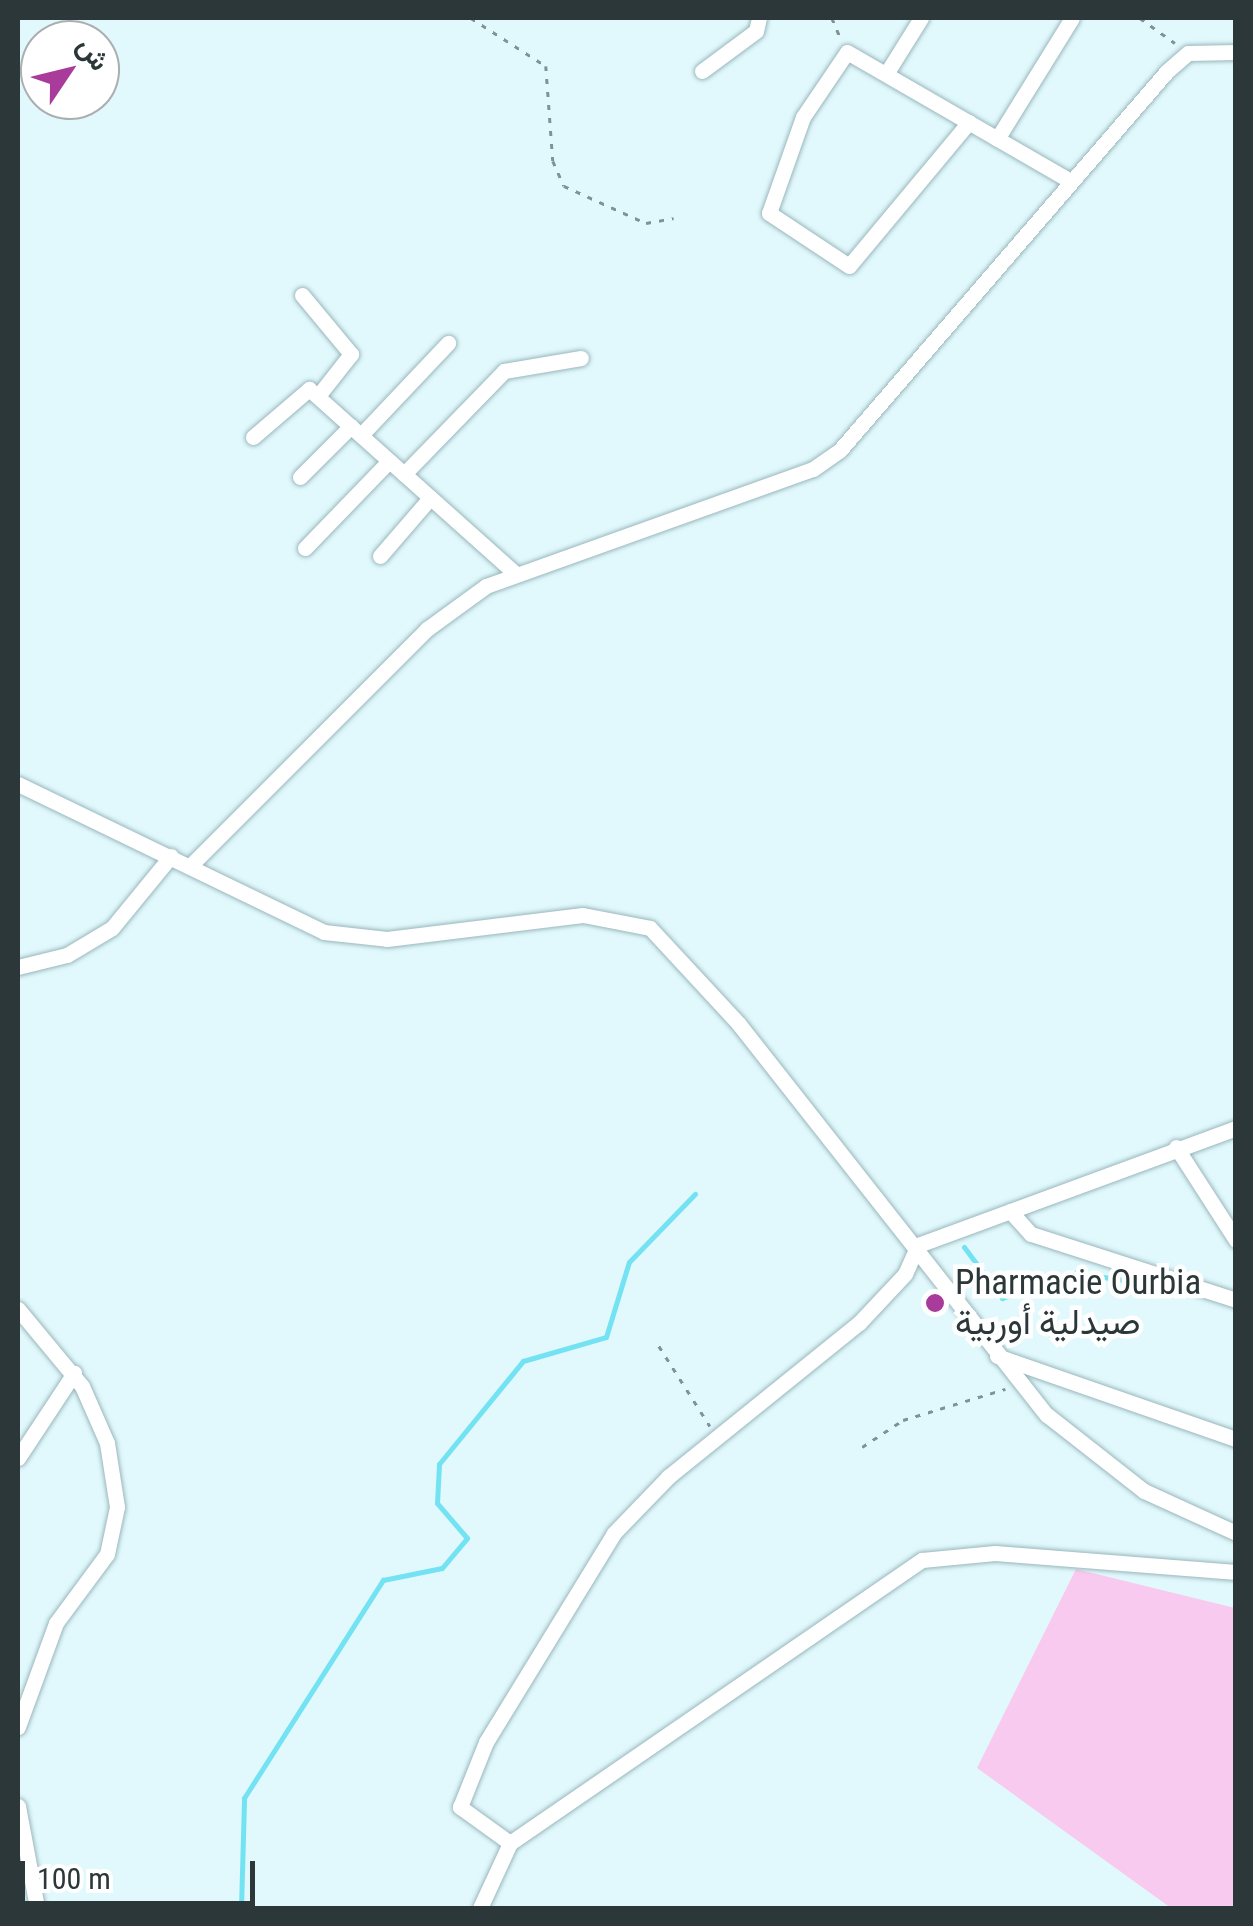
<!DOCTYPE html>
<meta charset="utf-8">
<style>
body{margin:0}
#map{position:relative;width:1253px;height:1926px;overflow:hidden;background:#e1f9fd;font-family:"Roboto Condensed",Vazirmatn,sans-serif}
div>[style]{position:absolute}
.green>*{inset:0;background:#f9caef}
.stream>*{height:5px;margin:-2.5px;padding:0 2.5px;transform-origin:2.5px;border-radius:2.5px;background:#73e2f3}
.path>*{height:2.5px;margin-top:-1.25px;transform-origin:0;background:repeating-linear-gradient(90deg,#809295 0 5px,transparent 0 13px)}
.roads{filter:drop-shadow(0 0 2px #9ab7bc) drop-shadow(0 0 2px #9ab7bc)}
.minor>*{height:15px;margin:-7.5px;padding:0 7.5px;transform-origin:7.5px;border-radius:7.5px;background:#fff}
.dots>*{width:28px;height:28px;translate:-50% -50%;box-sizing:border-box;border:5px solid #fff;border-radius:50%}
span{translate:-50% -50%;white-space:nowrap;text-align:center;line-height:1.15;-webkit-text-stroke:9px #fff;paint-order:stroke}
.poi-label{font-size:35px;color:#2b3739}
.left{translate:0 -50%;text-align:left}
.frame{position:absolute;inset:0;border:20px solid #2b3739;pointer-events:none}
.north{position:absolute;left:20px;top:20px;width:100px;height:100px;box-sizing:border-box;background:#fff;border:2px solid #aaafb0;border-radius:50%;rotate:55deg;font-size:28px;font-weight:700;line-height:40px;text-align:center;color:#2b3739}
.north::after{content:'';display:block;margin:auto;width:35px;height:45px;background:#a93c9a;clip-path:polygon(50% 0,100% 100%,50% 72%,0 100%)}
.scale{position:absolute;left:20px;top:1861px;width:235px;height:45px;box-sizing:border-box;border:5px solid #2b3739;border-top:0;padding-left:12px;font-size:30px;line-height:35px;white-space:nowrap;color:#2b3739;-webkit-text-stroke:8px #fff;paint-order:stroke}
</style>
<div id="map">
<div class="green">
<div style="clip-path:polygon(1076px 1569px,1235px 1608px,1235px 1908px,1171px 1908px,977px 1768px)"></div>
</div>
<div class="stream">
<div style="left:964px;top:1247px;width:64px;rotate:53.3deg"></div>
<div style="left:1002px;top:1298px;width:78px;rotate:-18.7deg"></div>
<div style="left:1076px;top:1273px;width:96px;rotate:8.4deg"></div>
<div style="left:241px;top:1908px;width:110px;rotate:-88.4deg"></div>
<div style="left:244px;top:1798px;width:259px;rotate:-57.5deg"></div>
<div style="left:383px;top:1580px;width:60px;rotate:-11.5deg"></div>
<div style="left:442px;top:1568px;width:39px;rotate:-50deg"></div>
<div style="left:467px;top:1538px;width:46px;rotate:-130.6deg"></div>
<div style="left:437px;top:1503px;width:39px;rotate:-87deg"></div>
<div style="left:439px;top:1464px;width:133px;rotate:-50.8deg"></div>
<div style="left:523px;top:1361px;width:86px;rotate:-16.1deg"></div>
<div style="left:606px;top:1337px;width:78px;rotate:-73deg"></div>
<div style="left:629px;top:1262px;width:95px;rotate:-45.9deg"></div>
</div>
<div class="path">
<div style="left:471px;top:18px;width:89px;rotate:32.6deg"></div>
<div style="left:546px;top:66px;width:95px;rotate:85.8deg"></div>
<div style="left:553px;top:161px;width:27px;rotate:66deg"></div>
<div style="left:564px;top:186px;width:90px;rotate:24.3deg"></div>
<div style="left:646px;top:223px;width:28px;rotate:-10deg"></div>
<div style="left:832px;top:18px;width:21px;rotate:67deg"></div>
<div style="left:1140px;top:18px;width:43px;rotate:35.5deg"></div>
<div style="left:659px;top:1346px;width:95px;rotate:57.5deg"></div>
<div style="left:862px;top:1447px;width:49px;rotate:-33.4deg"></div>
<div style="left:903px;top:1420px;width:107px;rotate:-16.9deg"></div>
</div>
<div class="roads">
<div class="minor">
<div style="left:702px;top:71px;width:67px;rotate:-36.5deg"></div>
<div style="left:756px;top:31px;width:13px;rotate:-77deg"></div>
<div style="left:886px;top:74px;width:66px;rotate:-58deg"></div>
<div style="left:969px;top:122px;width:187px;rotate:129.8deg"></div>
<div style="left:849px;top:266px;width:96px;rotate:-146.5deg"></div>
<div style="left:769px;top:213px;width:102px;rotate:-70.5deg"></div>
<div style="left:803px;top:117px;width:78px;rotate:-55.9deg"></div>
<div style="left:847px;top:52px;width:258px;rotate:30deg"></div>
<div style="left:997px;top:139px;width:142px;rotate:-58.2deg"></div>
<div style="left:302px;top:295px;width:77px;rotate:50.3deg"></div>
<div style="left:351px;top:354px;width:53px;rotate:128.2deg"></div>
<div style="left:361px;top:435px;width:127px;rotate:-46.6deg"></div>
<div style="left:253px;top:437px;width:74px;rotate:-40.6deg"></div>
<div style="left:309px;top:389px;width:275px;rotate:41.8deg"></div>
<div style="left:404px;top:474px;width:144px;rotate:-45.8deg"></div>
<div style="left:504px;top:371px;width:78px;rotate:-9.6deg"></div>
<div style="left:300px;top:477px;width:72px;rotate:-45deg"></div>
<div style="left:305px;top:548px;width:121px;rotate:-46deg"></div>
<div style="left:380px;top:556px;width:77px;rotate:-49.2deg"></div>
<div style="left:18px;top:784px;width:340px;rotate:25.8deg"></div>
<div style="left:324px;top:932px;width:63px;rotate:6.3deg"></div>
<div style="left:387px;top:939px;width:197px;rotate:-7deg"></div>
<div style="left:583px;top:915px;width:68px;rotate:11deg"></div>
<div style="left:650px;top:928px;width:129px;rotate:47.2deg"></div>
<div style="left:738px;top:1023px;width:499px;rotate:51.8deg"></div>
<div style="left:1047px;top:1415px;width:123px;rotate:38.1deg"></div>
<div style="left:1144px;top:1491px;width:101px;rotate:24.5deg"></div>
<div style="left:191px;top:865px;width:334px;rotate:-45deg"></div>
<div style="left:427px;top:629px;width:73px;rotate:-36.1deg"></div>
<div style="left:486px;top:586px;width:347px;rotate:-19.7deg"></div>
<div style="left:813px;top:469px;width:33px;rotate:-35deg"></div>
<div style="left:840px;top:450px;width:499px;rotate:-49.2deg"></div>
<div style="left:1166px;top:72px;width:29px;rotate:-41deg"></div>
<div style="left:1188px;top:53px;width:48px;rotate:-1.2deg"></div>
<div style="left:18px;top:967px;width:50px;rotate:-13.8deg"></div>
<div style="left:67px;top:955px;width:52px;rotate:-31deg"></div>
<div style="left:112px;top:928px;width:93px;rotate:-50.7deg"></div>
<div style="left:1176px;top:1147px;width:111px;rotate:57.2deg"></div>
<div style="left:1010px;top:1211px;width:31px;rotate:48deg"></div>
<div style="left:1031px;top:1234px;width:215px;rotate:17.8deg"></div>
<div style="left:18px;top:1309px;width:100px;rotate:50.3deg"></div>
<div style="left:82px;top:1386px;width:62px;rotate:66.3deg"></div>
<div style="left:107px;top:1443px;width:65px;rotate:81.1deg"></div>
<div style="left:117px;top:1507px;width:48px;rotate:102deg"></div>
<div style="left:107px;top:1554px;width:86px;rotate:126.5deg"></div>
<div style="left:56px;top:1623px;width:111px;rotate:110.1deg"></div>
<div style="left:997px;top:1356px;width:253px;rotate:19.2deg"></div>
<div style="left:18px;top:1458px;width:102px;rotate:-56.6deg"></div>
<div style="left:18px;top:1806px;width:104px;rotate:79.4deg"></div>
<div style="left:510px;top:1843px;width:62px;rotate:-144.2deg"></div>
<div style="left:460px;top:1807px;width:70px;rotate:-68.2deg"></div>
<div style="left:486px;top:1742px;width:245px;rotate:-58.5deg"></div>
<div style="left:614px;top:1533px;width:78px;rotate:-46deg"></div>
<div style="left:668px;top:1477px;width:245px;rotate:-38.9deg"></div>
<div style="left:859px;top:1323px;width:67px;rotate:-46.8deg"></div>
<div style="left:905px;top:1274px;width:32px;rotate:-66deg"></div>
<div style="left:918px;top:1245px;width:339px;rotate:-20.2deg"></div>
<div style="left:480px;top:1908px;width:72px;rotate:-65.2deg"></div>
<div style="left:510px;top:1843px;width:500px;rotate:-34.5deg"></div>
<div style="left:922px;top:1560px;width:73px;rotate:-5.5deg"></div>
<div style="left:995px;top:1553px;width:242px;rotate:4.5deg"></div>
</div>
</div>
<div class="dots">
<div style="left:935px;top:1303px;background:#a93c9a"></div>
</div>
<div class="poi-label">
<span class="left" style="left:955px;top:1303px">Pharmacie Ourbia<br>صيدلية أوربية</span>
</div>
<div class="frame"></div>
<div class="north">ش</div>
<div class="scale">100 m</div>
</div>
